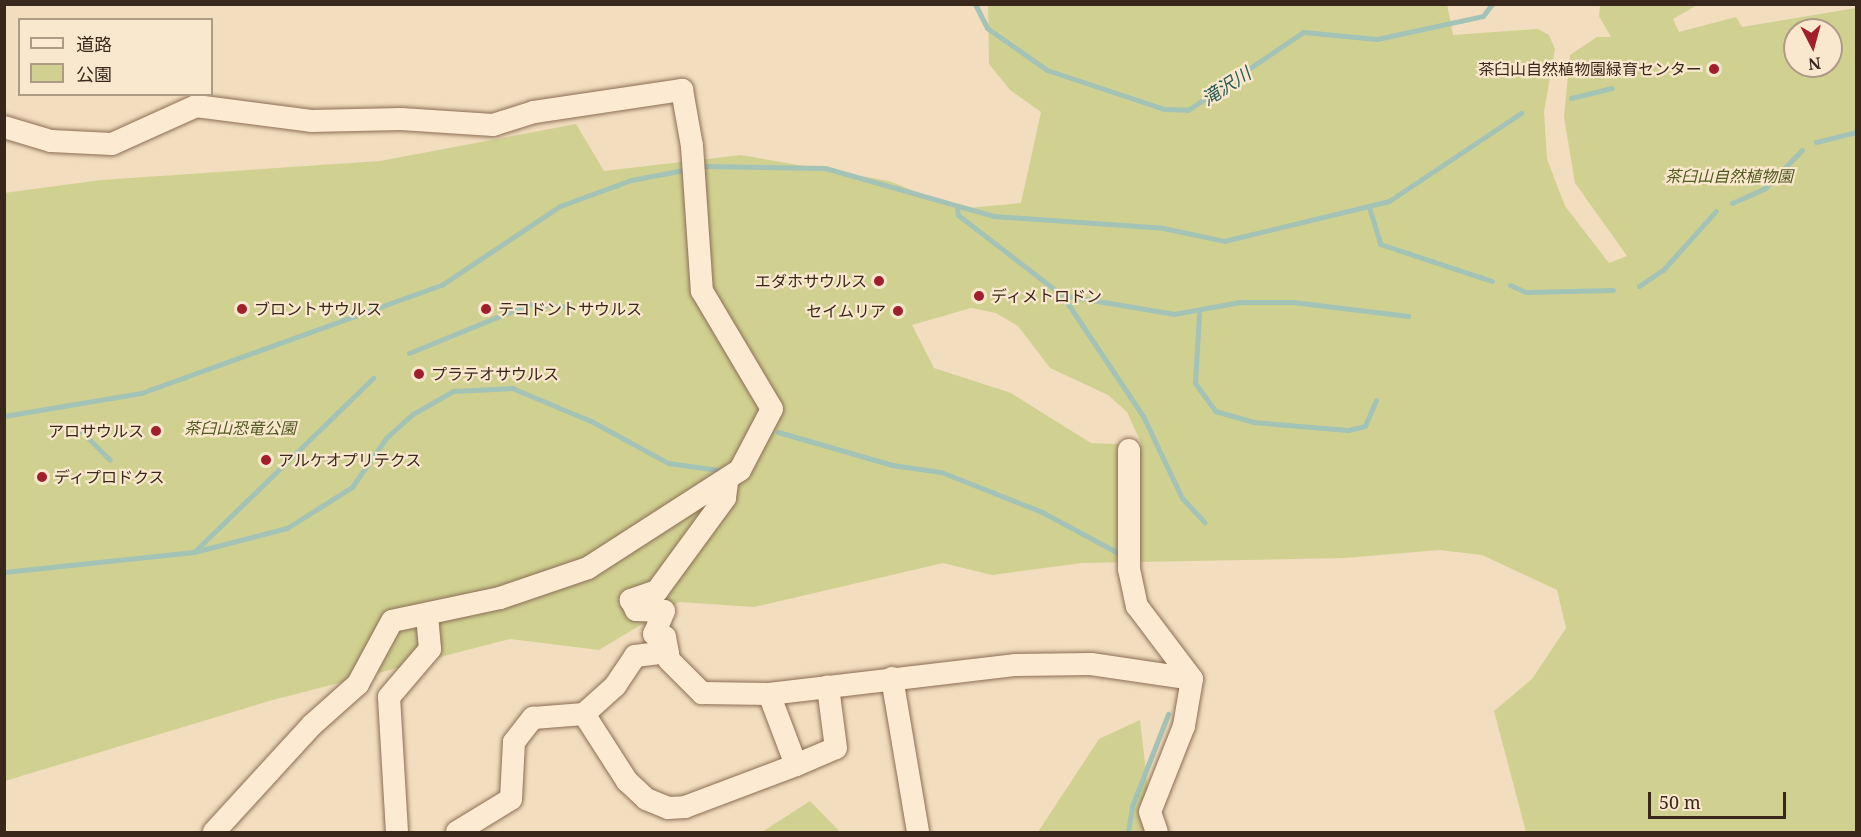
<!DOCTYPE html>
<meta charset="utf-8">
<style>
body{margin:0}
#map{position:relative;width:1861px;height:837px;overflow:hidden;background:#f2ddbe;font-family:"Noto Serif","Noto Sans JP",serif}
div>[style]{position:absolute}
.green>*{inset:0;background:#d0d191}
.stream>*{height:5px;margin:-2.5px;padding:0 2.5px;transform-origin:2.5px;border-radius:2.5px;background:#a2c3b6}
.roads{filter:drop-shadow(0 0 2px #8c6d55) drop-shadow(0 0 2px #8c6d55)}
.minor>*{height:22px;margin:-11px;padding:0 11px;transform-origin:11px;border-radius:11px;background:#fcebd2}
.dots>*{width:16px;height:16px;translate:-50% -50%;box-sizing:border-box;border:3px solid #f9e8ce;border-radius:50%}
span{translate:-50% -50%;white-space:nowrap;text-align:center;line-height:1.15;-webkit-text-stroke:4.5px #f9e8ce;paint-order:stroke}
.poi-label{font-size:16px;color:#3a271b}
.right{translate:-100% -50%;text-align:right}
.left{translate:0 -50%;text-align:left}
.park-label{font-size:16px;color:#50591f;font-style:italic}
.water-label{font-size:18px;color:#285b53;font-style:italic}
.frame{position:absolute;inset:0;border:6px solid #3a271b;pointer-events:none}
.legend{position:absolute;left:18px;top:18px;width:195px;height:78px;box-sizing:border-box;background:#f9e8ce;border:2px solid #ad9b86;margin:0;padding:8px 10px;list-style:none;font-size:18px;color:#3a271b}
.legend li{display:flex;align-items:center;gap:12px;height:30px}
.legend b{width:30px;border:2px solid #ad9b86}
.north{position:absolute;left:1783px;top:18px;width:60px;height:60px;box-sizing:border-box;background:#f9e8ce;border:2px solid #ad9b86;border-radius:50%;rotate:174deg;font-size:16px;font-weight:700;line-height:24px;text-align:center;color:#3a271b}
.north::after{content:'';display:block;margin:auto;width:21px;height:27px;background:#a11e2d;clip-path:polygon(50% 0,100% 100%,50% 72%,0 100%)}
.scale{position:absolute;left:1648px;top:792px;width:138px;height:27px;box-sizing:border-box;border:3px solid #3a271b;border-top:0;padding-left:8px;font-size:18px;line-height:21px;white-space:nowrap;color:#3a271b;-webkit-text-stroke:4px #f9e8ce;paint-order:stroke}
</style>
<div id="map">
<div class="green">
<div style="clip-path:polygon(evenodd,1447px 4px,1453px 35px,1538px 29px,1549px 35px,1555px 49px,1544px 112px,1547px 159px,1565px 206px,1609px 263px,1627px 256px,1575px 183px,1564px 117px,1570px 55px,1597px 37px,1611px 37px,1599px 16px,1600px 5px,1697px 5px,1673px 19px,1679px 32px,1736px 17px,1742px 27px,1856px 8px,1856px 832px,1526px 832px,1494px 711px,1532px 679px,1566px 628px,1557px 590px,1482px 555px,1439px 550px,1345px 558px,1082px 563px,992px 575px,943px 563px,754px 607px,679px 602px,599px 650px,510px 639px,269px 701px,5px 781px,4px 193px,101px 180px,380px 161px,576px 124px,604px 171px,741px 155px,889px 181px,959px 209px,1021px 203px,1041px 112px,1010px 90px,989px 64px,988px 5px,1447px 4px,1795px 30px,1831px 30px,1831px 66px,1795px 66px,1795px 30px,1447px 4px,971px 308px,996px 313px,1018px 326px,1050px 368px,1108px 395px,1127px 412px,1142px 445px,1091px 443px,1011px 393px,934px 368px,912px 325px,971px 308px)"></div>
<div style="clip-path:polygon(1140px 720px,1153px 832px,1038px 832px,1099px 739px)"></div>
<div style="clip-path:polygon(810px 801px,840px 832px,762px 832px)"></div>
</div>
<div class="stream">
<div style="left:975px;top:4px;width:27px;rotate:63deg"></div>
<div style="left:987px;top:28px;width:73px;rotate:35deg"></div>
<div style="left:1047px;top:70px;width:123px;rotate:18.4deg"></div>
<div style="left:1164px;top:109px;width:24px;rotate:2deg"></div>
<div style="left:1188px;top:110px;width:139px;rotate:-34.1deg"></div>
<div style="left:1303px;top:32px;width:74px;rotate:5.4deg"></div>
<div style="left:1377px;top:39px;width:108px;rotate:-12.2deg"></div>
<div style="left:1483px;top:16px;width:15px;rotate:-53deg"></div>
<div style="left:1571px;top:98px;width:42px;rotate:-13.7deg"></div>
<div style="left:1816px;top:142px;width:41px;rotate:-14deg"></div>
<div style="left:702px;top:166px;width:123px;rotate:0.9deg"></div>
<div style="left:825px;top:168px;width:175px;rotate:15.9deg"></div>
<div style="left:993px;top:216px;width:170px;rotate:4deg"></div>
<div style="left:1163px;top:228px;width:62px;rotate:12deg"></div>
<div style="left:1224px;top:241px;width:170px;rotate:-13.6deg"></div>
<div style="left:1389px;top:201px;width:159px;rotate:-33.7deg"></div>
<div style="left:1732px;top:203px;width:36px;rotate:-24deg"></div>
<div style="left:1765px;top:188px;width:53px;rotate:-45.8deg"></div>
<div style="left:957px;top:206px;width:9px;rotate:84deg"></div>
<div style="left:958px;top:215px;width:131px;rotate:37.6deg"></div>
<div style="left:1062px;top:295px;width:146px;rotate:56.2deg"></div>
<div style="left:1143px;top:416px;width:91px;rotate:64.6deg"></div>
<div style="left:1182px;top:498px;width:33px;rotate:47deg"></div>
<div style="left:1369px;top:207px;width:39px;rotate:73deg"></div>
<div style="left:1380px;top:244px;width:118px;rotate:18.3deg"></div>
<div style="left:1510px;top:285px;width:17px;rotate:24deg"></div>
<div style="left:1526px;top:292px;width:87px;rotate:-1.3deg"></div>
<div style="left:1639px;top:286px;width:29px;rotate:-34deg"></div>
<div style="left:1663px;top:270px;width:79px;rotate:-48.1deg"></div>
<div style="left:1062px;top:295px;width:114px;rotate:9.6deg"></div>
<div style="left:1174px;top:314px;width:67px;rotate:-10.3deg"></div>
<div style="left:1240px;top:302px;width:53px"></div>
<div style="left:1293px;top:302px;width:116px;rotate:6.9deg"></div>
<div style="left:1199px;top:314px;width:69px;rotate:93.3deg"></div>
<div style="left:1195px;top:383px;width:34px;rotate:54deg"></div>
<div style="left:1215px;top:411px;width:40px;rotate:16deg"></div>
<div style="left:1253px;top:422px;width:95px;rotate:4.8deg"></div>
<div style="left:1348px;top:430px;width:17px;rotate:-13deg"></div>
<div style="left:1365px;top:426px;width:28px;rotate:-67deg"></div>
<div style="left:409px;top:353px;width:130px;rotate:-22.2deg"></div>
<div style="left:529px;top:304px;width:42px;rotate:4.1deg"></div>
<div style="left:4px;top:416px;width:139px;rotate:-9.5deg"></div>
<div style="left:141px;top:393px;width:321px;rotate:-19.8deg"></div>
<div style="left:443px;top:284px;width:141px;rotate:-33.7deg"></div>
<div style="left:560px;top:206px;width:76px;rotate:-20.1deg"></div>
<div style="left:631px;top:180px;width:54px;rotate:-10.7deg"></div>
<div style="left:80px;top:430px;width:42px;rotate:45deg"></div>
<div style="left:778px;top:432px;width:119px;rotate:16.1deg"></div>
<div style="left:892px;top:465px;width:49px;rotate:8.1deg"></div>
<div style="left:941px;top:472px;width:109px;rotate:21.6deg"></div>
<div style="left:1042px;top:512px;width:86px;rotate:28.3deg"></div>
<div style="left:194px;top:552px;width:250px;rotate:-44.2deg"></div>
<div style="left:4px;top:572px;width:191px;rotate:-6deg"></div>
<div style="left:194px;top:552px;width:96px;rotate:-14.5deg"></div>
<div style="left:287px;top:528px;width:77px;rotate:-32.2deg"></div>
<div style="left:352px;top:487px;width:60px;rotate:-55.2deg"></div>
<div style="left:386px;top:438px;width:36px;rotate:-42deg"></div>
<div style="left:413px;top:414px;width:46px;rotate:-29.9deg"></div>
<div style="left:453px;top:391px;width:59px;rotate:-2.9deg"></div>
<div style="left:512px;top:388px;width:86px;rotate:22.7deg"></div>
<div style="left:591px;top:421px;width:88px;rotate:28.6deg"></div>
<div style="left:668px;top:463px;width:51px;rotate:7.8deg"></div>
<div style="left:1128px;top:832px;width:26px;rotate:-81deg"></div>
<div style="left:1132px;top:806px;width:99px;rotate:-68.6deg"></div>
</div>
<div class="roads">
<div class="minor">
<div style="left:4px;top:127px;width:49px;rotate:16.6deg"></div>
<div style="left:51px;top:141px;width:61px;rotate:2.8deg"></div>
<div style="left:112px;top:144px;width:92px;rotate:-24.3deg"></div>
<div style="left:196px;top:106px;width:116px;rotate:7.4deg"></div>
<div style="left:311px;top:121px;width:90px;rotate:-1.3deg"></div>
<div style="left:401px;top:119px;width:92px;rotate:3.7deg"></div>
<div style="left:493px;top:125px;width:43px;rotate:-17.6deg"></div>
<div style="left:534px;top:112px;width:150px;rotate:-8.5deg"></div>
<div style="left:682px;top:90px;width:57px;rotate:79.9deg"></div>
<div style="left:692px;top:146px;width:145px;rotate:86.1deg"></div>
<div style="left:702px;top:291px;width:137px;rotate:59.3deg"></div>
<div style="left:772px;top:409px;width:69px;rotate:117.7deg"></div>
<div style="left:740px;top:470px;width:181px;rotate:147.2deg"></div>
<div style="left:588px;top:568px;width:93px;rotate:161.2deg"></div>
<div style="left:500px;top:598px;width:110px;rotate:168deg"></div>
<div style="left:392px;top:621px;width:72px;rotate:118.4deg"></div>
<div style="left:358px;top:684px;width:62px;rotate:138.3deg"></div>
<div style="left:312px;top:725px;width:145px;rotate:132.5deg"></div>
<div style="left:1129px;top:450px;width:119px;rotate:90deg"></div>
<div style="left:1129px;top:569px;width:38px;rotate:78deg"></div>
<div style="left:1137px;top:606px;width:91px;rotate:53deg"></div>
<div style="left:1192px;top:679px;width:48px;rotate:99.7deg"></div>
<div style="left:1184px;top:726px;width:92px;rotate:111.6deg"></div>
<div style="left:1150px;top:812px;width:21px;rotate:71deg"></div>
<div style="left:727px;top:483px;width:15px;rotate:98deg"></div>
<div style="left:725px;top:498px;width:115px;rotate:126.2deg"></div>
<div style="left:657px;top:591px;width:28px;rotate:161deg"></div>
<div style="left:631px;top:600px;width:11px;rotate:63deg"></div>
<div style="left:636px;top:610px;width:28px;rotate:2deg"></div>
<div style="left:664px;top:611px;width:25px;rotate:113deg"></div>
<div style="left:654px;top:634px;width:11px;rotate:15deg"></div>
<div style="left:665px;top:637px;width:23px;rotate:80deg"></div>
<div style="left:669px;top:660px;width:47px;rotate:45deg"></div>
<div style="left:702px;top:693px;width:67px;rotate:0.9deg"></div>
<div style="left:892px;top:678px;width:156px;rotate:80.4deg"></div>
<div style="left:584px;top:714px;width:42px;rotate:-42.1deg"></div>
<div style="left:615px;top:686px;width:36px;rotate:-56deg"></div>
<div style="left:635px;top:656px;width:33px;rotate:-7deg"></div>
<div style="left:796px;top:765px;width:43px;rotate:-23deg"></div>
<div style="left:836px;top:748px;width:62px;rotate:-97.5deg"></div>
<div style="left:397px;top:832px;width:135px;rotate:-93.4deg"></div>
<div style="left:389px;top:697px;width:63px;rotate:-49.5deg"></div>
<div style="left:430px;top:649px;width:35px;rotate:-95deg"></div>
<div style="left:457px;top:832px;width:63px;rotate:-31.4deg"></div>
<div style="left:511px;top:799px;width:57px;rotate:-87deg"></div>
<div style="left:514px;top:742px;width:31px;rotate:-52deg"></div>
<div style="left:533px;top:718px;width:51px;rotate:-4.5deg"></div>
<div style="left:584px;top:714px;width:80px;rotate:57.3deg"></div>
<div style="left:627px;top:781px;width:26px;rotate:43deg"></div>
<div style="left:646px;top:799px;width:24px;rotate:22deg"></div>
<div style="left:668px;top:808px;width:17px;rotate:-3deg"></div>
<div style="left:685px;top:807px;width:119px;rotate:-20.7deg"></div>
<div style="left:796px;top:765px;width:76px;rotate:-110.8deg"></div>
<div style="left:769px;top:694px;width:249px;rotate:-6.7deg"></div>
<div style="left:1016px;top:665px;width:75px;rotate:-0.8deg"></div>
<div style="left:1091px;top:664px;width:102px;rotate:8.4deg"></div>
</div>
</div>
<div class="dots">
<div style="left:1714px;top:69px;background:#a11e2d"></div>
<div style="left:879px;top:281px;background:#a11e2d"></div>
<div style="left:979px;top:296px;background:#a11e2d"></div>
<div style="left:242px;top:309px;background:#a11e2d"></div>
<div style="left:486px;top:309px;background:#a11e2d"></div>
<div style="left:898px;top:311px;background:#a11e2d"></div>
<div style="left:419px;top:374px;background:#a11e2d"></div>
<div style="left:156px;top:431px;background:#a11e2d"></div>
<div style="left:266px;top:460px;background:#a11e2d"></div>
<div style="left:42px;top:477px;background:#a11e2d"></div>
</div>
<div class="poi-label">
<span class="right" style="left:1702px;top:69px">茶臼山自然植物園緑育センター</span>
<span class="right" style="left:867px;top:281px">エダホサウルス</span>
<span class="left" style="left:991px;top:296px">ディメトロドン</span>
<span class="left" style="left:254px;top:309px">ブロントサウルス</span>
<span class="left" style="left:498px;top:309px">テコドントサウルス</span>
<span class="right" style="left:886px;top:311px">セイムリア</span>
<span class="left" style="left:431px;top:374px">プラテオサウルス</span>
<span class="right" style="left:144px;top:431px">アロサウルス</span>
<span class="left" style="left:278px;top:460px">アルケオプリテクス</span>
<span class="left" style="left:54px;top:477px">ディプロドクス</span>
</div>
<div class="park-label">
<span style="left:1729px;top:176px">茶臼山自然植物園</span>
<span style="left:240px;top:428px">茶臼山恐竜公園</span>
</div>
<div class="water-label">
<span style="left:1226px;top:86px;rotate:-33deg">滝沢川</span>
</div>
<div class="frame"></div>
<ul class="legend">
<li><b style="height:8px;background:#fcebd2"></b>道路</li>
<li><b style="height:16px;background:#d0d191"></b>公園</li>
</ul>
<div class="north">N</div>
<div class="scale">50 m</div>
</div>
